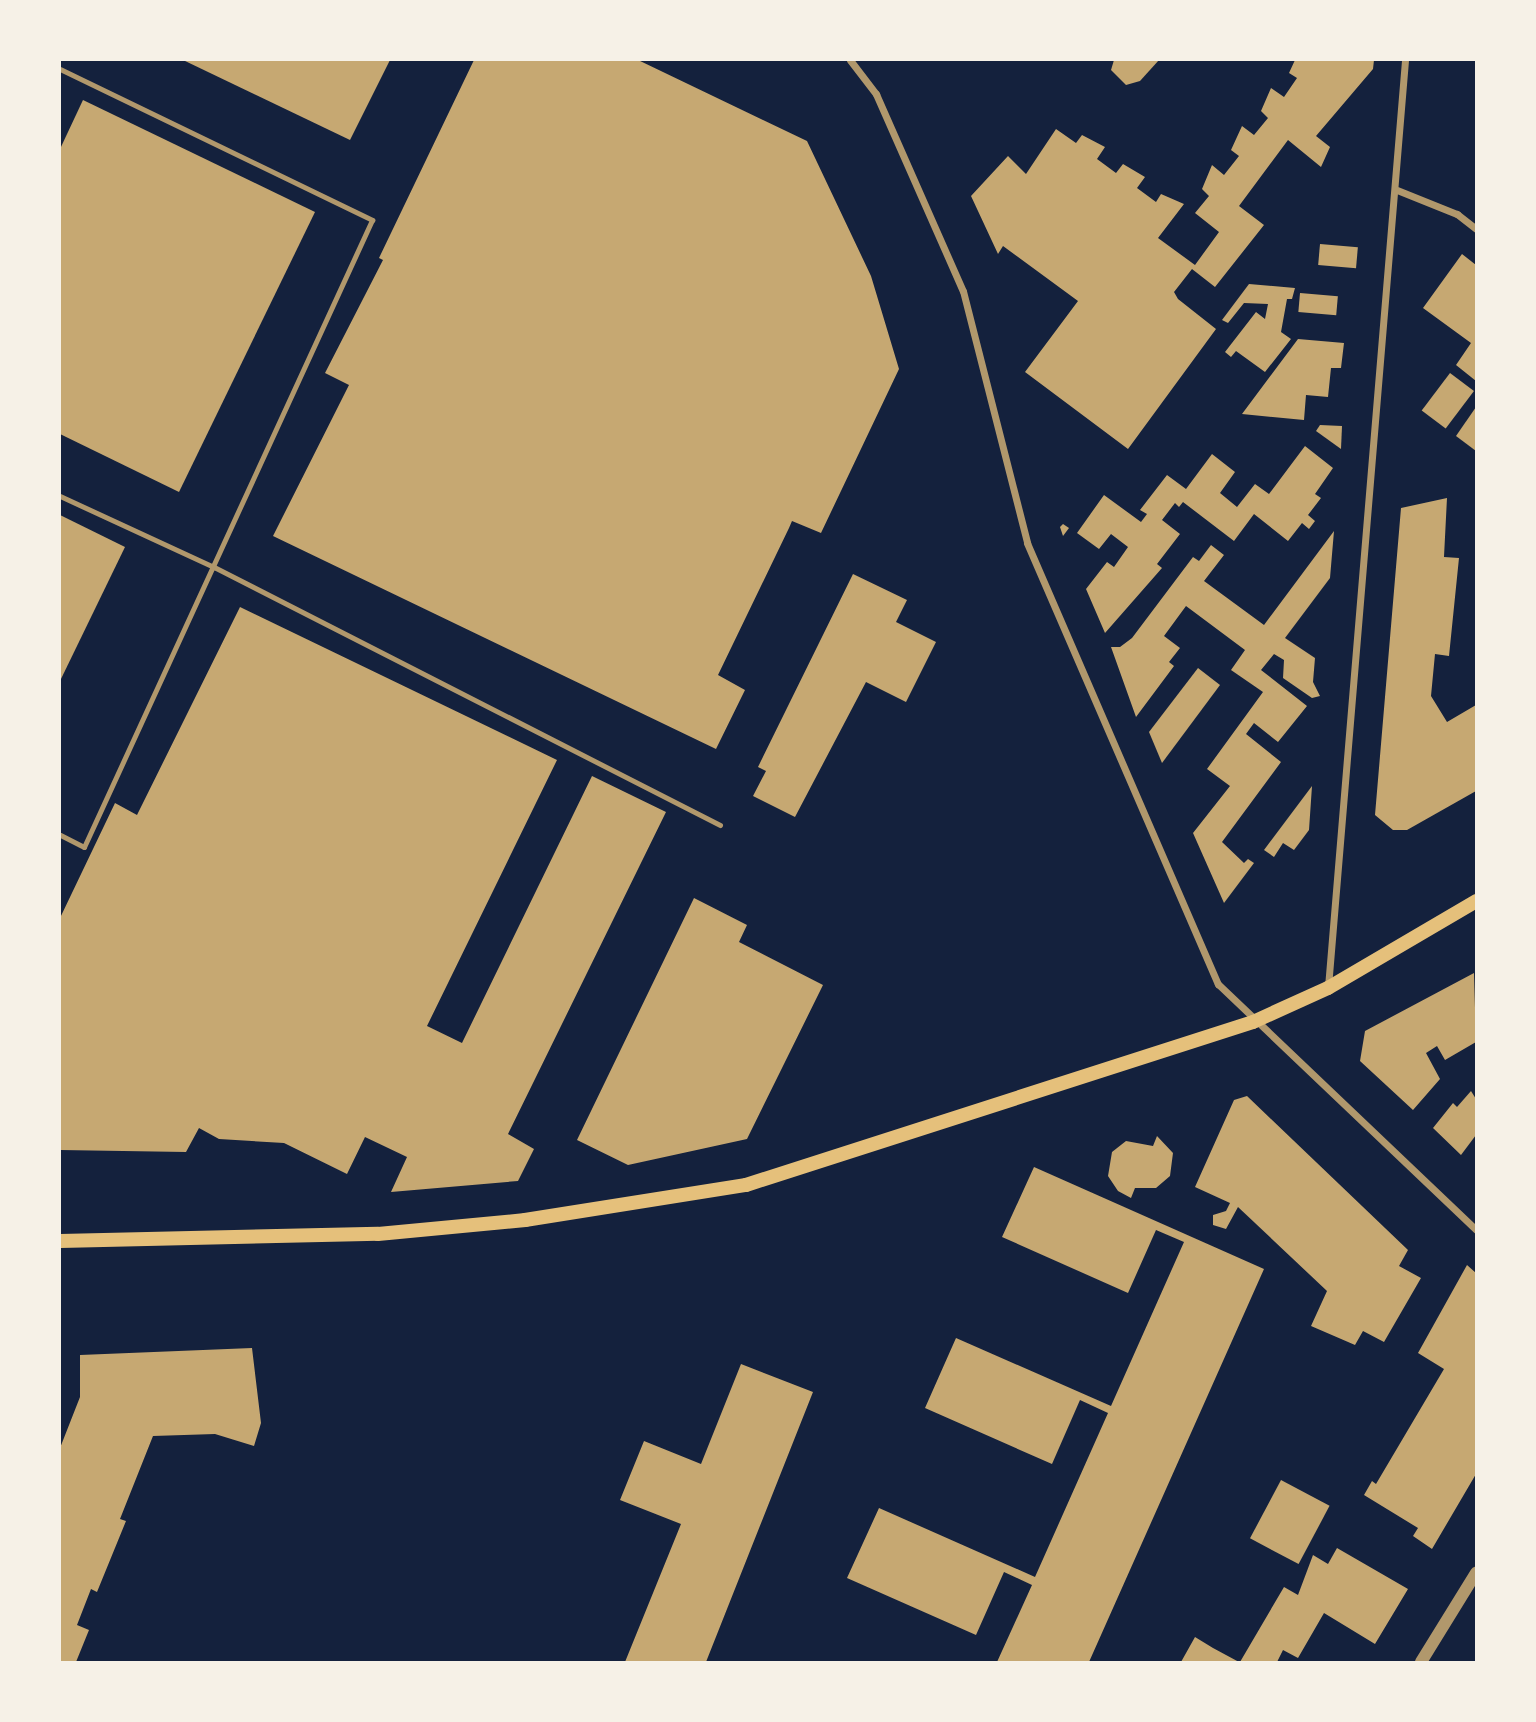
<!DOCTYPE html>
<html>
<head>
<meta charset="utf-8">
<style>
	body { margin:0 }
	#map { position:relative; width:1536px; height:1722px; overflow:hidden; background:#14213d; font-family:"Alegreya Sans",sans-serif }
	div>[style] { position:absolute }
	.building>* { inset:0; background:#c6a872; transform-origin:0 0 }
	.service>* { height:5px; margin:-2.5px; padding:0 2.5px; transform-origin:2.5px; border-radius:2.5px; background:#b1986c }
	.minor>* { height:7px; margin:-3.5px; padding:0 3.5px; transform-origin:3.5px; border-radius:3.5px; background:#b1986c }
	.tertiary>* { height:12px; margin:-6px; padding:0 6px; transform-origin:6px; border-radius:6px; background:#b1986c }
	.secondary>* { height:14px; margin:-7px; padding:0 7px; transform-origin:7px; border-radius:7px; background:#e5c07b }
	span { translate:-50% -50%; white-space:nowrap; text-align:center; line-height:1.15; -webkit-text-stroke:7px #f6f1e7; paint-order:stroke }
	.frame { position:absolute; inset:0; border:61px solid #f6f1e7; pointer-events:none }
</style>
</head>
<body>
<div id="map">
	<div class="building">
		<div style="clip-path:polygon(183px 60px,390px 60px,350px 140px)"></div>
		<div style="clip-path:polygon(474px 60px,638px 60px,807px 141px,871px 276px,899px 369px,821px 533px,792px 521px,789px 528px,718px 675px,745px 690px,716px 749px,273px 536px,349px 385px,325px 373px,383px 260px,379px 258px)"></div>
		<div style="clip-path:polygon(1114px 60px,1159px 60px,1140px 81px,1126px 85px,1111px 70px)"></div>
		<div style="clip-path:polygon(1295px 60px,1374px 60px,1373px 69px,1316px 136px,1330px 147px,1321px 167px,1288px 140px,1239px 206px,1264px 225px,1215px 287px,1192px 269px,1174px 292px,1178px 299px,1216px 329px,1128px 449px,1025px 372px,1078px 301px,1003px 246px,998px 254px,971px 196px,1008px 156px,1026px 174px,1056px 129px,1076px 143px,1082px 135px,1105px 147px,1097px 159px,1116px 173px,1123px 164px,1145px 177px,1137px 188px,1156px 202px,1161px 194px,1184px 204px,1158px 238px,1195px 265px,1219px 232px,1195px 213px,1209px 196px,1202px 189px,1212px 165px,1224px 175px,1239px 156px,1231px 150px,1242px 126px,1254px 135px,1268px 118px,1261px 111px,1271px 88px,1284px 97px,1297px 78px,1289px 73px)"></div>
		<div style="clip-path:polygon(83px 100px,315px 212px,179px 492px,60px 434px,60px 149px)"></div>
		<div style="left:1320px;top:244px;width:38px;height:21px;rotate:5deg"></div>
		<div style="clip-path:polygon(1462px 254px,1476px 265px,1476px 381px,1456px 365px,1471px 343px,1423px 308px)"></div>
		<div style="clip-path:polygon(1249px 284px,1295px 288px,1292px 299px,1287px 299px,1281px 332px,1291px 339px,1265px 372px,1236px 351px,1231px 357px,1225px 352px,1256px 312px,1265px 319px,1268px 304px,1244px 303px,1228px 323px,1222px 320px)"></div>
		<div style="left:1300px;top:293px;width:38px;height:19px;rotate:5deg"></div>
		<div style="clip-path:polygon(1298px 339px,1344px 343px,1341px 368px,1331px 368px,1328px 397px,1306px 395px,1304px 420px,1242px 414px)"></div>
		<div style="left:1450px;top:373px;width:30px;height:47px;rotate:37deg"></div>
		<div style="clip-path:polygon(1476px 407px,1476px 451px,1456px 436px)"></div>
		<div style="clip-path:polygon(1320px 425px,1342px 426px,1341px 449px,1316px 431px)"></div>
		<div style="clip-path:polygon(1305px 446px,1333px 468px,1315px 494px,1321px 498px,1308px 515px,1315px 521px,1309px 529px,1302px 523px,1288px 541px,1254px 514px,1234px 541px,1183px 502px,1179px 507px,1175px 503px,1162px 520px,1180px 534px,1157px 564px,1162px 568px,1105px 633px,1086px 589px,1107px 562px,1114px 567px,1128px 547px,1111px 534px,1099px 549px,1077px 533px,1104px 495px,1141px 522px,1147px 514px,1140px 510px,1167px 475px,1186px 489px,1212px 454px,1235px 472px,1220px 493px,1237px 507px,1255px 484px,1269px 494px)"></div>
		<div style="clip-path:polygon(1447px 498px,1444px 557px,1459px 558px,1449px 656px,1435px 654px,1431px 696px,1447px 722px,1476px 705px,1476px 791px,1407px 830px,1393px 830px,1375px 815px,1401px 508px)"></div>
		<div style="clip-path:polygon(60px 515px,125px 547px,60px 681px)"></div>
		<div style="clip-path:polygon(1063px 524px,1069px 528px,1063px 536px,1060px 527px)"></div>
		<div style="clip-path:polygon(1334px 531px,1330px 578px,1285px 638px,1315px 658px,1313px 682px,1320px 696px,1312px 698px,1283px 678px,1284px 660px,1274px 654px,1261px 670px,1307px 706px,1278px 742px,1254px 723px,1246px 734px,1281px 762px,1222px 842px,1244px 863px,1248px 859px,1254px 863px,1224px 903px,1193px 833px,1230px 786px,1207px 769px,1263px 692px,1231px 670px,1245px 650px,1186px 606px,1164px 636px,1180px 648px,1169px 662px,1174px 666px,1136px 717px,1111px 647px,1120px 647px,1132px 638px,1193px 557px,1199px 561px,1211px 545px,1224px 555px,1204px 581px,1264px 625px)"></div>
		<div style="clip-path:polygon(853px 574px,907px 600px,896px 622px,936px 642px,906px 702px,866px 682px,795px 817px,753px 796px,766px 771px,758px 767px)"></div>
		<div style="clip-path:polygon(240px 607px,557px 760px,427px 1026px,462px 1043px,592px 776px,666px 812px,508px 1134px,534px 1149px,518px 1181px,391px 1192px,407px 1157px,365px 1137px,347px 1174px,284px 1143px,219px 1139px,199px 1128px,186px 1152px,60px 1150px,60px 918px,115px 803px,137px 815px)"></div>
		<div style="clip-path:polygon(1198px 668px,1220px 685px,1162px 763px,1149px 732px)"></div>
		<div style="clip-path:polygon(1312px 786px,1309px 830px,1294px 850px,1283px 843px,1274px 857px,1264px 850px)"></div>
		<div style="clip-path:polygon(694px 898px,747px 925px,739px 942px,823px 985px,747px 1139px,628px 1165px,577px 1140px)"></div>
		<div style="clip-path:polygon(1474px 973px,1476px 1042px,1445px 1060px,1437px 1046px,1426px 1053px,1440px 1079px,1413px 1110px,1360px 1061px,1365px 1031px)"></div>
		<div style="clip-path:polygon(1471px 1091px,1476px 1099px,1476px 1135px,1461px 1155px,1433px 1128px,1453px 1103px,1457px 1107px)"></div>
		<div style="clip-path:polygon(1247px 1096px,1408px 1250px,1399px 1266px,1421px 1278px,1384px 1342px,1363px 1331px,1355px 1345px,1311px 1326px,1327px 1291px,1238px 1207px,1226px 1229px,1213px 1225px,1213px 1215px,1226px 1211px,1230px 1203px,1195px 1187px,1234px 1100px)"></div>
		<div style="clip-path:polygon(1157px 1136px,1173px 1153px,1170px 1176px,1156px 1188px,1135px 1188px,1131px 1198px,1118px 1191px,1108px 1176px,1112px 1152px,1126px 1141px,1153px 1146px)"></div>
		<div style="clip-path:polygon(1034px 1167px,1264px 1269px,1089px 1662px,997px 1662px,1032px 1585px,1004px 1572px,976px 1635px,847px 1578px,879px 1508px,1035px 1577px,1108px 1413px,1080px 1400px,1052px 1464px,925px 1408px,956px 1338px,1111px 1406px,1184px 1242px,1156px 1230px,1128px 1293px,1002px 1237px)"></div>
		<div style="clip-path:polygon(1467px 1265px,1476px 1273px,1476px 1474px,1432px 1549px,1413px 1536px,1418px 1528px,1364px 1495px,1372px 1481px,1376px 1484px,1444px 1369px,1418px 1353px)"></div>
		<div style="clip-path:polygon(252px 1348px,261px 1423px,254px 1446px,215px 1434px,153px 1436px,120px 1519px,126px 1521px,97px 1592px,91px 1589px,77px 1625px,89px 1630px,76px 1662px,60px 1662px,60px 1448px,80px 1397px,80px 1355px)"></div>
		<div style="clip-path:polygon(741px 1364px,813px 1392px,706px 1662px,625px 1662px,681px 1524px,620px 1500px,644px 1441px,701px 1464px)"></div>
		<div style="left:1281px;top:1480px;width:55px;height:66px;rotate:28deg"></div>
		<div style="clip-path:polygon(1337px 1548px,1408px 1589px,1375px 1644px,1324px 1613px,1298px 1658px,1283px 1650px,1277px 1662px,1240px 1662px,1284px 1587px,1298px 1595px,1313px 1555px,1328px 1564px)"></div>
		<div style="clip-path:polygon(1195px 1637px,1213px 1648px,1239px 1662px,1181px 1662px)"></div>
	</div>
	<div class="service">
		<div style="left:60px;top:69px;width:347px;rotate:25.8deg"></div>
		<div style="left:372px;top:220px;width:690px;rotate:114.67deg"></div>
		<div style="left:84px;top:847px;width:27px;rotate:-153deg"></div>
		<div style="left:60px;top:496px;width:170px;rotate:24.8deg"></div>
		<div style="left:214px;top:567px;width:568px;rotate:27.02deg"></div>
	</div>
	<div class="minor">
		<div style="left:850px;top:60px;width:43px;rotate:52.6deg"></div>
		<div style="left:876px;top:94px;width:215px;rotate:66.2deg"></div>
		<div style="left:963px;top:291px;width:260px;rotate:75.7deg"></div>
		<div style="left:1027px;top:543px;width:481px;rotate:66.6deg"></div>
		<div style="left:1218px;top:984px;width:356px;rotate:43.6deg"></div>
		<div style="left:1397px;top:190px;width:65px;rotate:21.8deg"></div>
		<div style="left:1457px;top:214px;width:24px;rotate:38deg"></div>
		<div style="left:1328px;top:987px;width:930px;rotate:-85.25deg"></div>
	</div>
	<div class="tertiary">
		<div style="left:1421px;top:1662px;width:105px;rotate:-58.3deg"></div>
	</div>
	<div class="secondary">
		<div style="left:60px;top:1241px;width:318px;rotate:-1.3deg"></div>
		<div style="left:378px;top:1234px;width:148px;rotate:-5.4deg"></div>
		<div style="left:525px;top:1220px;width:224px;rotate:-9deg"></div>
		<div style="left:746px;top:1185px;width:533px;rotate:-17.82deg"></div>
		<div style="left:1253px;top:1022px;width:82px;rotate:-24.4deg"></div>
		<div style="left:1328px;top:988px;width:172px;rotate:-30.4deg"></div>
	</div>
	<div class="frame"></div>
</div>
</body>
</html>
